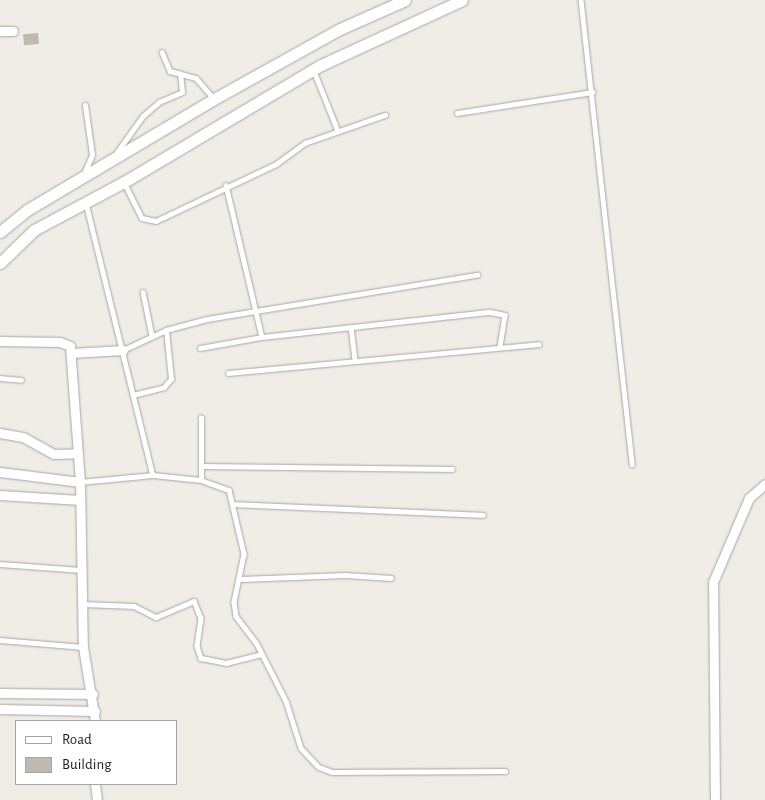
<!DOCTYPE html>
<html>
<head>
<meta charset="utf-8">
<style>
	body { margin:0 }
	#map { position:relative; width:765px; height:800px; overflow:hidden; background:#f0ede6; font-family:"Alegreya Sans",sans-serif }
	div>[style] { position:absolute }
	.building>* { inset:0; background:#c0b9b2; transform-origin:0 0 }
	.roads { filter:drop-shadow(0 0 1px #a6a6a6) drop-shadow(0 0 1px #a6a6a6) }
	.service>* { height:4.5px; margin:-2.25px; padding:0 2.25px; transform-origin:2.25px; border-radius:2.25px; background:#fff }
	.minor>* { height:9px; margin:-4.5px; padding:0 4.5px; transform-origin:4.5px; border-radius:4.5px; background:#fff }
	.tertiary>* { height:11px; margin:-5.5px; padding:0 5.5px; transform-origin:5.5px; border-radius:5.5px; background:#fff }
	span { translate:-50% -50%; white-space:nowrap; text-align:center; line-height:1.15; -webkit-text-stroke:5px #fff; paint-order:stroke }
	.legend { position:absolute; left:15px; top:720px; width:162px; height:65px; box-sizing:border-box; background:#fff; border:1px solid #a5a5a5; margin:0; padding:6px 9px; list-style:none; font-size:15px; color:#1f1f1f }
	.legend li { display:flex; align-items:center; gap:10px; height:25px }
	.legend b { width:25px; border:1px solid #a5a5a5 }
</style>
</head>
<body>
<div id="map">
	<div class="building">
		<div style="left:38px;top:33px;width:11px;height:15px;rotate:85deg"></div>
	</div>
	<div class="roads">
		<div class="service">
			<div style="left:581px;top:0;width:467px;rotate:83.7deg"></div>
			<div style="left:162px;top:52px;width:21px;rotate:67deg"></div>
			<div style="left:170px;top:71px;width:27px;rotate:15deg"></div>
			<div style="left:196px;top:78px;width:28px;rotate:49deg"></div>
			<div style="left:314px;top:71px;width:65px;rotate:68.2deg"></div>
			<div style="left:457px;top:113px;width:137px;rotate:-8.8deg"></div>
			<div style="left:117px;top:152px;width:44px;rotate:-54.2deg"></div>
			<div style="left:143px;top:116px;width:21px;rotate:-41deg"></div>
			<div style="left:159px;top:102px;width:25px;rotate:-23deg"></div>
			<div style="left:182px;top:92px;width:18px;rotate:-96deg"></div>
			<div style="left:85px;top:171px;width:17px;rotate:-66deg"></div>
			<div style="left:92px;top:155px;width:50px;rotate:-98deg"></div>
			<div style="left:124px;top:182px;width:40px;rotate:63.4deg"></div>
			<div style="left:142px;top:218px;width:14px;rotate:12deg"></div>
			<div style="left:156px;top:221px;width:133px;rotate:-25.4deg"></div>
			<div style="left:276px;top:164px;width:36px;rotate:-36deg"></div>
			<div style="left:305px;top:143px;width:85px;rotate:-19.3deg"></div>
			<div style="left:226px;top:185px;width:156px;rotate:76.7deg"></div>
			<div style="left:86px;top:203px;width:280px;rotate:76.2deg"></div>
			<div style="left:143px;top:292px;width:45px;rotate:78.4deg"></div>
			<div style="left:351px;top:327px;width:33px;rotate:83deg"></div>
			<div style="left:200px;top:348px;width:63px;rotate:-10.1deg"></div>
			<div style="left:262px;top:337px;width:229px;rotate:-6.3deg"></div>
			<div style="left:490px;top:312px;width:15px;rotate:11deg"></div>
			<div style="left:505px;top:315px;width:32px;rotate:99deg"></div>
			<div style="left:123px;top:350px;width:47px;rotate:-24.9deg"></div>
			<div style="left:166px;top:330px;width:42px;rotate:-15deg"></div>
			<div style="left:207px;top:319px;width:274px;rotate:-9.3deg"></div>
			<div style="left:228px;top:373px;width:312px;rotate:-5.3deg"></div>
			<div style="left:0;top:378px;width:21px;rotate:5deg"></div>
			<div style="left:133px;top:395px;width:32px;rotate:-14deg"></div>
			<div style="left:164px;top:387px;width:11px;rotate:-49deg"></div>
			<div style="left:171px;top:379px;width:49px;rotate:-95.8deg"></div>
			<div style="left:204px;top:466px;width:248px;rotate:0.7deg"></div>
			<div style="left:201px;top:480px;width:62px;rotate:-90deg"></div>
			<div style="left:80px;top:482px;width:73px;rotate:-5.5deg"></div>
			<div style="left:153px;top:475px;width:48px;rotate:5.9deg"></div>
			<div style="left:201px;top:480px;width:30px;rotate:20deg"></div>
			<div style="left:229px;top:490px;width:66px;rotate:76.8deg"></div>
			<div style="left:244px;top:554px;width:49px;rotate:101.8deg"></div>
			<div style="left:234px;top:602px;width:14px;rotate:82deg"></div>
			<div style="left:236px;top:616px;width:35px;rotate:53deg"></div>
			<div style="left:257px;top:644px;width:64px;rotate:63deg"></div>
			<div style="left:286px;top:701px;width:49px;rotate:72.3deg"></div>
			<div style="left:301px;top:748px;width:26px;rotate:47deg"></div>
			<div style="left:319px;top:767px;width:14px;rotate:21deg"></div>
			<div style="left:332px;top:772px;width:173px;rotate:-0.3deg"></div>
			<div style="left:234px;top:504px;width:249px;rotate:2.5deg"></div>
			<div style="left:0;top:564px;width:81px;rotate:4.2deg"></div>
			<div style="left:241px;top:579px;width:104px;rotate:-2.2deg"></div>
			<div style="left:345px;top:575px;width:46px;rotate:3.7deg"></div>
			<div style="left:82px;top:604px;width:52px;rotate:2.2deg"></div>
			<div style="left:134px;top:606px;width:25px;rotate:27deg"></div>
			<div style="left:156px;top:617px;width:41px;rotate:-22.8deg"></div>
			<div style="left:194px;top:601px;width:18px;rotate:68deg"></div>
			<div style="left:201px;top:618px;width:28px;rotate:98deg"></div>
			<div style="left:197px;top:646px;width:13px;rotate:72deg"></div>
			<div style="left:201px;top:658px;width:25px;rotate:11deg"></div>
			<div style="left:226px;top:663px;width:36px;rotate:-14deg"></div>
			<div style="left:0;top:640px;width:83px;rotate:4.8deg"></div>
		</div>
		<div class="minor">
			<div style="left:0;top:31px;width:13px"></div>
			<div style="left:0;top:341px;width:60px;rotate:1deg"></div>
			<div style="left:60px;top:342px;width:11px;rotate:22deg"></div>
			<div style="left:70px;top:346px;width:136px;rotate:85.8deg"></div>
			<div style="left:80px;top:482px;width:165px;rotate:89deg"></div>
			<div style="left:83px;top:647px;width:75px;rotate:80.8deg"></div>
			<div style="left:71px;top:353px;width:52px;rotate:-3.3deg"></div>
			<div style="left:0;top:433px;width:23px;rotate:10deg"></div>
			<div style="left:23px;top:437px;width:35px;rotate:29deg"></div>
			<div style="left:54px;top:454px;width:23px;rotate:-2deg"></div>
			<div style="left:0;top:472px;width:81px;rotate:7.1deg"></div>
			<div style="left:0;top:495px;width:80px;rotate:3.6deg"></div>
			<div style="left:0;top:693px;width:93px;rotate:0.6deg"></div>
			<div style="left:0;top:709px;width:95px;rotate:1.2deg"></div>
			<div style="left:95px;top:784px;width:16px;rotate:83deg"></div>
			<div style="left:715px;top:800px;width:218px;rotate:-90.5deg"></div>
			<div style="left:713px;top:582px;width:91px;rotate:-66.8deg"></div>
			<div style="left:749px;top:498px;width:21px;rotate:-41deg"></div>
		</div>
		<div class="tertiary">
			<div style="left:0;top:232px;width:35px;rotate:-39deg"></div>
			<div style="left:27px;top:210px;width:217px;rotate:-30.7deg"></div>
			<div style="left:214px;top:99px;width:144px;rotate:-29.1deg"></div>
			<div style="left:340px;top:29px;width:71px;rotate:-24deg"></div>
			<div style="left:0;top:263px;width:47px;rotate:-44.1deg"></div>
			<div style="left:34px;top:230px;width:102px;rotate:-28.1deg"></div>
			<div style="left:124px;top:182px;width:229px;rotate:-30.7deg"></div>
			<div style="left:321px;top:65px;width:155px;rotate:-24.7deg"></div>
		</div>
	</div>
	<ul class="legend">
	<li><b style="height:6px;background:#fff"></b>Road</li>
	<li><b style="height:14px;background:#c0b9b2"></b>Building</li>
	</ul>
</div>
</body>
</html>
